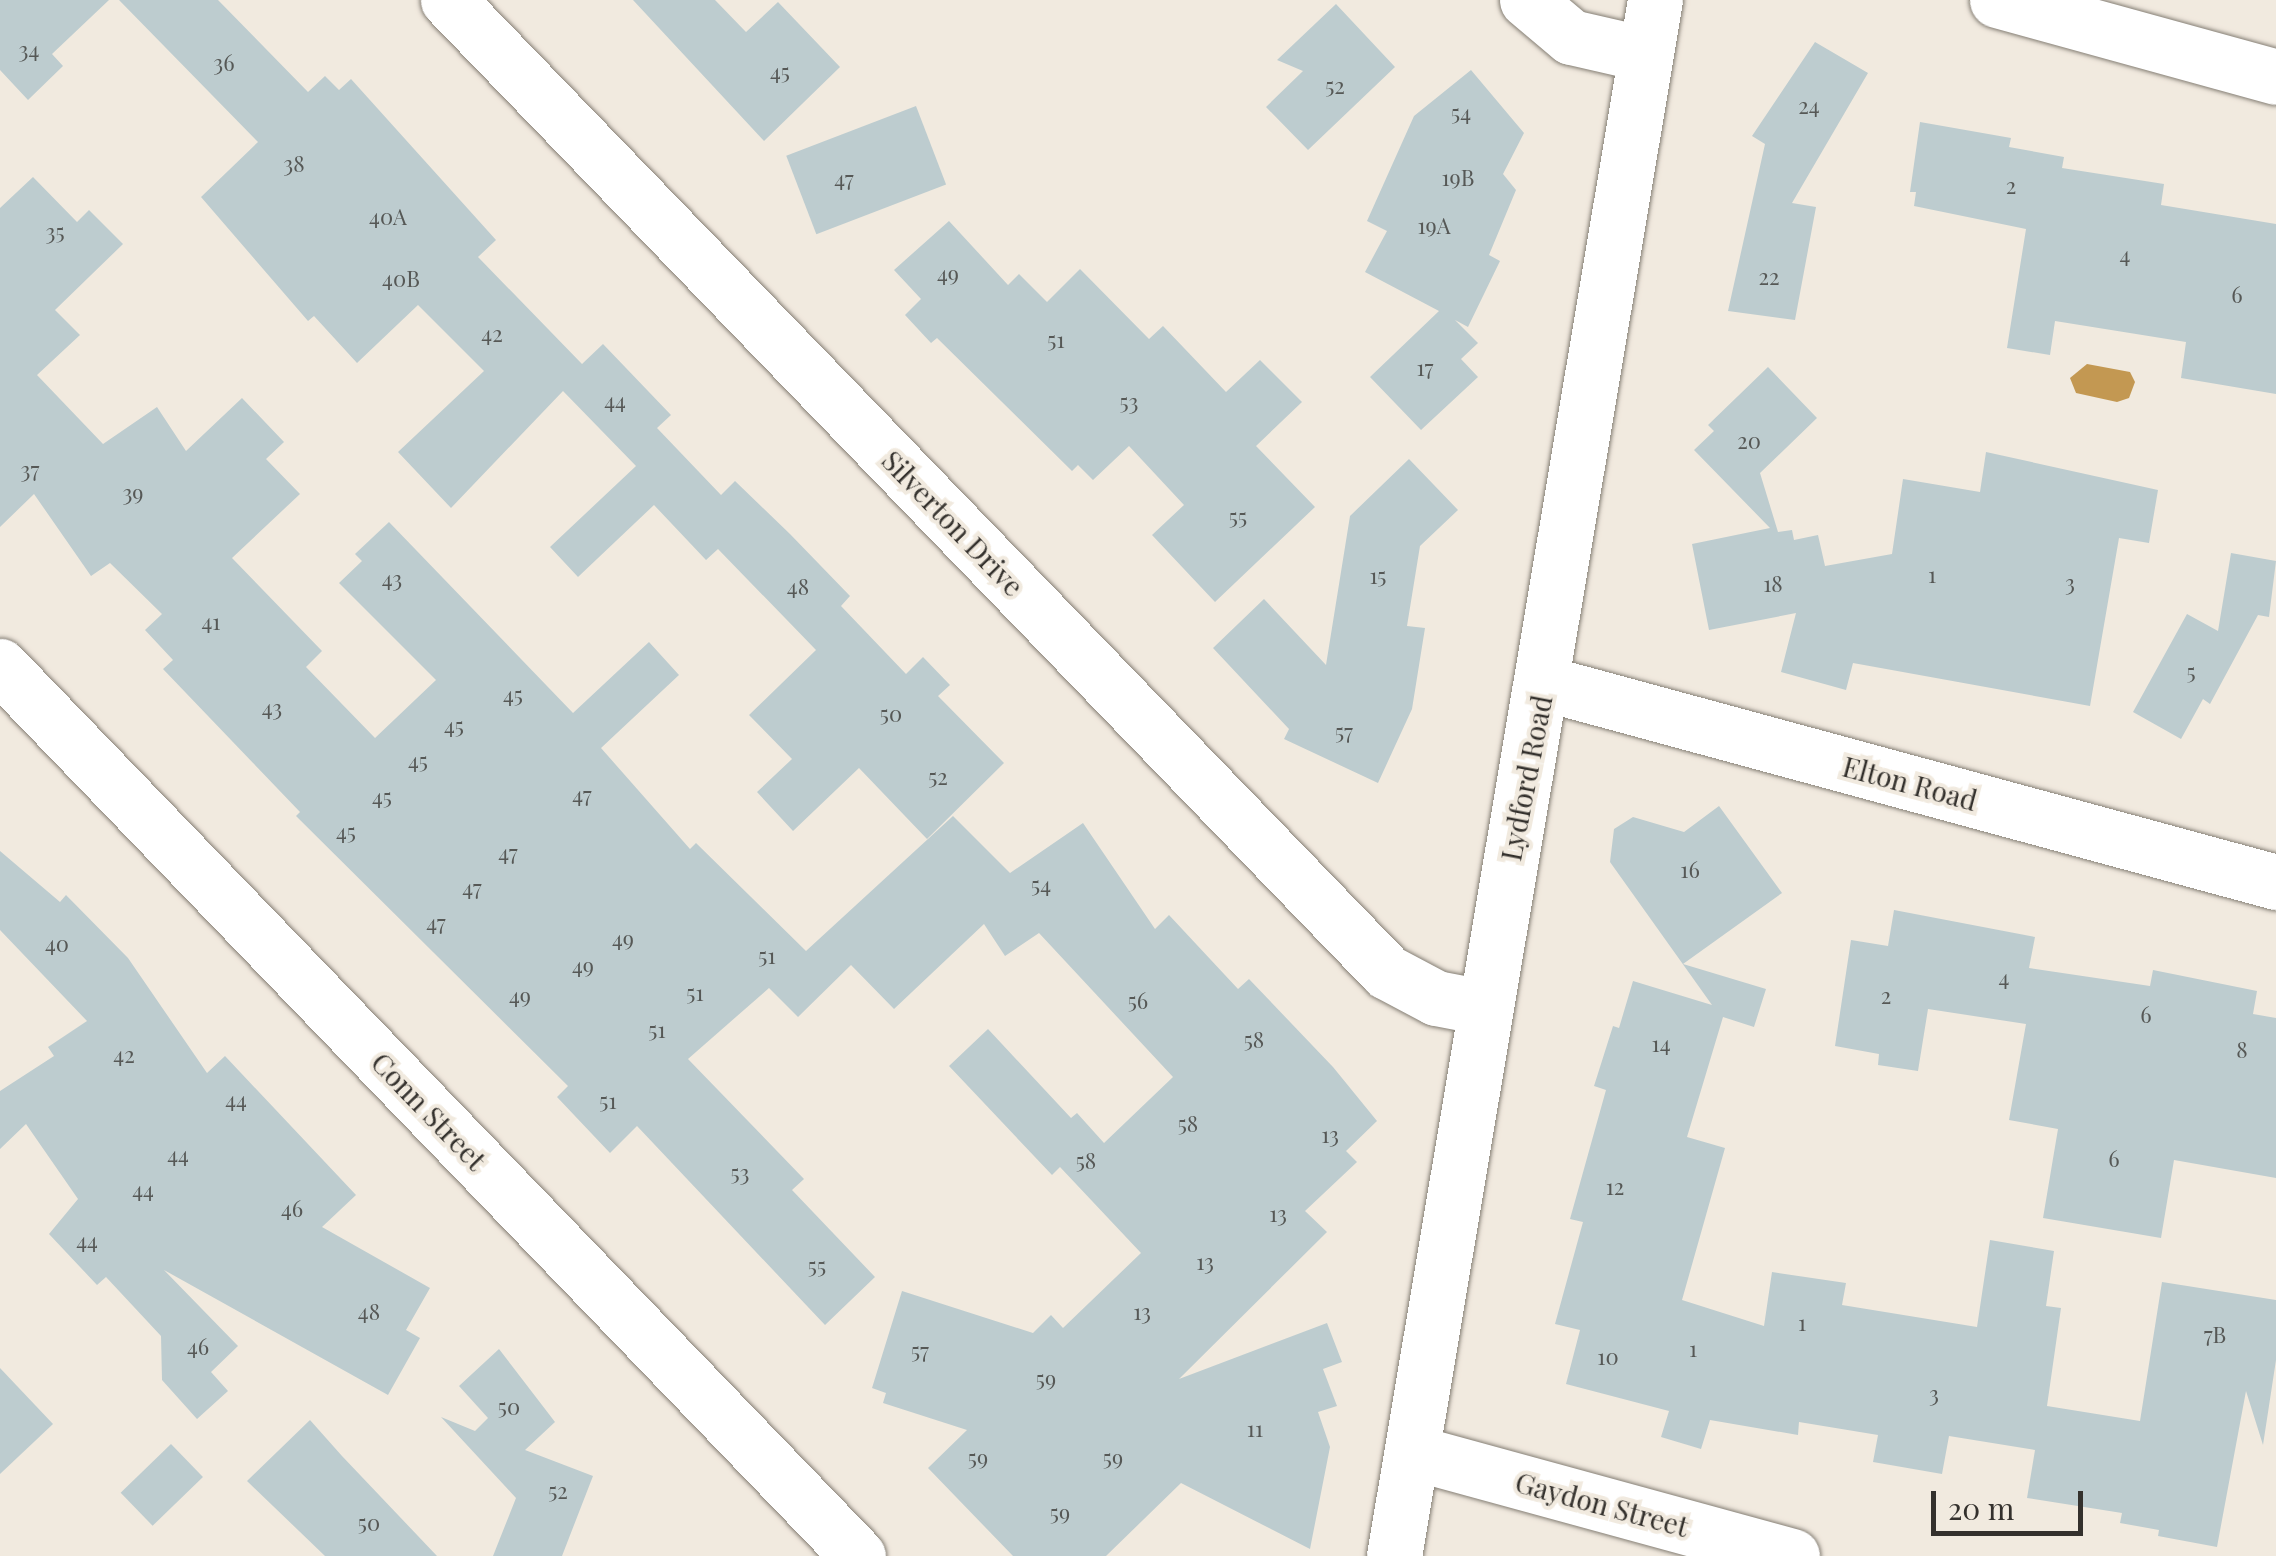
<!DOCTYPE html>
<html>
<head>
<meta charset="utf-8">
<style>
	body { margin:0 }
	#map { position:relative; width:2276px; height:1556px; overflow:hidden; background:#f1eadf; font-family:"Playfair Display",serif }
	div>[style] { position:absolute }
	.water>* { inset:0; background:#c39852 }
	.building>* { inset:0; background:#bdcccf; transform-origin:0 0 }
	.roads { filter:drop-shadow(0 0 2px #857f75) drop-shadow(0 0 2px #857f75) }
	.minor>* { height:55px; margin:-27.5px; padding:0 27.5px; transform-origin:27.5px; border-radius:27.5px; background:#fff }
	span { translate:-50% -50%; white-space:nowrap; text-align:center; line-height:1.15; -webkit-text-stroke:8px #f1eadf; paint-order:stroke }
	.number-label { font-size:22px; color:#565856 }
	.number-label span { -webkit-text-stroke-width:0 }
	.street-label { font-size:28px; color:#34312d }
	.scale { position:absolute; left:1931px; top:1491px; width:152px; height:45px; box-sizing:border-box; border:5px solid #34312d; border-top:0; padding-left:12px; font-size:30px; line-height:35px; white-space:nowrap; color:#34312d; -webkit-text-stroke:8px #f1eadf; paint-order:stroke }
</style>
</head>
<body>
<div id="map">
	<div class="water">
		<div style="clip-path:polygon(2087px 364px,2130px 372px,2135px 382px,2129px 398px,2117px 402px,2076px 393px,2070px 378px)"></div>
	</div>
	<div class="building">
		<div style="clip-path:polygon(0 0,109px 0,52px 54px,63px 66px,28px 100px,0 70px)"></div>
		<div style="clip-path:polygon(119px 0,218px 0,308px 92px,325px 76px,339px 90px,351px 79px,496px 240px,478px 257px,582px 364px,603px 344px,671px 415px,657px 428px,721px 495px,735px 481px,790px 534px,850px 596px,841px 606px,906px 674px,923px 657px,950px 685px,938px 696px,1004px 763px,927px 839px,859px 768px,793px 831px,757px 792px,792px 759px,749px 715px,816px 650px,718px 549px,706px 560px,654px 505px,578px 577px,550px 547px,636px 466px,563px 391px,451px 508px,398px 452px,484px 371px,418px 305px,357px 363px,314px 316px,308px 321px,201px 197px,258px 142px)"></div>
		<div style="clip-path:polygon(633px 0,715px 0,746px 32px,778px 2px,840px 67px,764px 141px)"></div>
		<div style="clip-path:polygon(1336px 4px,1395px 67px,1308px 150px,1266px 107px,1303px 71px,1277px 60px)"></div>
		<div style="clip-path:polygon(1815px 42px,1868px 73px,1792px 203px,1816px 207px,1795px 320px,1728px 311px,1765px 144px,1752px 136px)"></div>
		<div style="clip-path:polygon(1471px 70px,1524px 133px,1503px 174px,1516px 190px,1489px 255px,1500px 261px,1468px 327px,1455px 320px,1478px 343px,1461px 359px,1478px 377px,1421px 430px,1370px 377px,1439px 311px,1365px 272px,1387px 231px,1367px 221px,1414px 116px)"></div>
		<div style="left:916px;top:106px;width:84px;height:139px;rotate:69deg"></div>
		<div style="clip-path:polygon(1920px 122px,2011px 138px,2009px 147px,2064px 157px,2062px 168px,2164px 184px,2161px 205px,2276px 224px,2276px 394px,2181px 378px,2186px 342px,2055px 321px,2050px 355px,2007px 348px,2026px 229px,1914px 206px,1916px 192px,1910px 192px)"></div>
		<div style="clip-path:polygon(33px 177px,77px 222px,89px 210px,123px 244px,55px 310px,80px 335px,37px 375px,103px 444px,157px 407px,186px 451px,242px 398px,284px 442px,266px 459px,300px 494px,232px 558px,322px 651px,306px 667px,375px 738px,436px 680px,339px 583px,362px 561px,355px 554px,389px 522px,573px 713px,649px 642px,679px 675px,601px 748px,690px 849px,696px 843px,806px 951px,953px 816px,1010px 873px,1083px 823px,1155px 929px,1169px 915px,1238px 989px,1249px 979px,1333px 1067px,1377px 1121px,1346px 1151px,1357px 1162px,1305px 1211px,1327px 1232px,1179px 1379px,1327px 1323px,1342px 1362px,1323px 1369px,1337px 1406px,1318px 1412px,1330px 1447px,1310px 1549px,1181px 1483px,1106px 1556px,1013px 1556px,928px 1468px,967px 1430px,883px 1403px,886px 1393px,872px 1388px,902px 1291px,1033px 1333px,1051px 1315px,1063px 1328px,1141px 1253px,1060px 1167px,1052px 1175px,949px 1066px,988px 1029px,1071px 1118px,1077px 1113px,1104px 1143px,1173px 1077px,1039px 933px,1005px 956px,984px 924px,894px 1009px,851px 965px,798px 1017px,769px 988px,688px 1059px,804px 1179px,792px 1190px,875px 1277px,825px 1325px,637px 1126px,610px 1153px,557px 1097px,568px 1086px,296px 816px,300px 812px,163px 669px,173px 660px,145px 630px,162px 614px,110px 563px,91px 576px,34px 494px,0 527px,0 208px)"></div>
		<div style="clip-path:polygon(949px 221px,1008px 285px,1019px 274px,1047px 302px,1080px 269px,1149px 339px,1163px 326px,1226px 392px,1260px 360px,1302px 402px,1256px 446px,1315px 507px,1215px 602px,1152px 535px,1184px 505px,1129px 446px,1093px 480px,1078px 465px,1072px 471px,937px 338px,931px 343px,905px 315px,921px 299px,894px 270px)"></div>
		<div style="clip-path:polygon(1768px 367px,1817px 418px,1760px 473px,1778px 532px,1792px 530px,1794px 540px,1818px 535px,1825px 566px,1892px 554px,1903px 479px,1980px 492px,1986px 452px,2158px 490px,2149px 543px,2119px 538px,2090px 706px,1853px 663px,1846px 690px,1781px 672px,1796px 613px,1709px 630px,1692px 544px,1770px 528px,1694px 450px,1714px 431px,1708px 425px)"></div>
		<div style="clip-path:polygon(1409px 459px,1458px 510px,1420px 546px,1407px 626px,1425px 628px,1412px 709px,1378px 783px,1284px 739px,1289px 729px,1213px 648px,1264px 599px,1326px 665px,1350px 516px)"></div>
		<div style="clip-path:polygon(2231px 553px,2276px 561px,2269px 617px,2258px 615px,2210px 704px,2203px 699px,2181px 739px,2133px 712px,2187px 614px,2218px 631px)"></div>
		<div style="clip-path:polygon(1719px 806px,1782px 893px,1683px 964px,1766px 989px,1754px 1027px,1723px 1017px,1687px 1137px,1725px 1148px,1682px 1300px,1764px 1326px,1772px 1272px,1846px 1283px,1842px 1305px,1977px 1327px,1990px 1240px,2054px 1251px,2046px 1306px,2061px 1308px,2047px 1406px,2140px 1421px,2162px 1282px,2276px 1300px,2276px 1360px,2263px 1445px,2246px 1391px,2217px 1547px,2158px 1536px,2159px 1530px,2120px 1523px,2122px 1513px,2027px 1498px,2035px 1450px,1949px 1436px,1942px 1474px,1873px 1462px,1878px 1435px,1799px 1422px,1798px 1435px,1710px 1420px,1701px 1449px,1661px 1437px,1669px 1411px,1566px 1384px,1580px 1330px,1555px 1324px,1583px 1222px,1570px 1219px,1606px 1090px,1594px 1086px,1613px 1026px,1619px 1028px,1633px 981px,1712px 1005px,1610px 862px,1614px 829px,1633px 817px,1684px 832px)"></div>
		<div style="clip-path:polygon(0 851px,60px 902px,66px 895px,128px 958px,207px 1073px,225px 1056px,356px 1195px,322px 1227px,430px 1288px,406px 1330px,420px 1338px,388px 1395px,164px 1270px,238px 1346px,211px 1372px,228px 1391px,197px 1419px,162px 1380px,161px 1336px,106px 1277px,97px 1285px,49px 1234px,78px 1199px,26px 1124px,0 1149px,0 1091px,54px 1056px,48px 1047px,87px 1021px,0 930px)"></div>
		<div style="clip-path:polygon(1894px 910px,2035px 937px,2029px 968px,2150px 986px,2153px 970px,2257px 991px,2253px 1014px,2276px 1018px,2276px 1178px,2174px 1160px,2161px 1238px,2043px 1218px,2058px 1129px,2009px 1120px,2026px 1024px,1928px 1009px,1918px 1071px,1878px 1065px,1879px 1054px,1835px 1046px,1851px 940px,1888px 946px)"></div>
		<div style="clip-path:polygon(499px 1349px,555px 1422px,525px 1450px,593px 1476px,562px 1556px,493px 1556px,516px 1498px,441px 1417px,475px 1431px,488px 1418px,459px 1386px)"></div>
		<div style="clip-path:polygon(0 1368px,53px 1424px,0 1474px)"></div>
		<div style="clip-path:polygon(310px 1420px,342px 1456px,437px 1556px,325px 1556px,247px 1481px)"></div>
		<div style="left:171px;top:1444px;width:46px;height:70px;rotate:46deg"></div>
	</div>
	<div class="roads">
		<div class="minor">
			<div style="left:448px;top:0;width:1351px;rotate:45.99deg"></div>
			<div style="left:1387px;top:972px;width:55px;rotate:28deg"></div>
			<div style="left:1436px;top:998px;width:48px;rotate:10.8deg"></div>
			<div style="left:1527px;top:0;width:57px;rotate:40.1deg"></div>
			<div style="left:1571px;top:37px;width:76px;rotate:12.9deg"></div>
			<div style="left:1997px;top:0;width:289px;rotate:15.4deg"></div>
			<div style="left:0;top:666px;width:1236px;rotate:46.05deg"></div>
			<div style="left:1544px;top:683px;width:759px;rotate:15.21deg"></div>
			<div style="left:1412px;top:1452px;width:394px;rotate:15.3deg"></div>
			<div style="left:1394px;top:1556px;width:1578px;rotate:-80.48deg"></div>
		</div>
	</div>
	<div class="number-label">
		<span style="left:29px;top:50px">34</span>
		<span style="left:224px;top:63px">36</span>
		<span style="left:780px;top:72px">45</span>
		<span style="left:1335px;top:86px">52</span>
		<span style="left:1809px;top:106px">24</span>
		<span style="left:1461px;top:113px">54</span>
		<span style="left:294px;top:164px">38</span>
		<span style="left:1458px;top:178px">19B</span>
		<span style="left:844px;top:179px">47</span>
		<span style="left:2011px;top:186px">2</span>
		<span style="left:388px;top:217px">40A</span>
		<span style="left:1434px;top:226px">19A</span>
		<span style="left:55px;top:232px">35</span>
		<span style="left:2125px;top:255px">4</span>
		<span style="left:948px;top:274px">49</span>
		<span style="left:1769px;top:277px">22</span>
		<span style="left:401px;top:279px">40B</span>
		<span style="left:2237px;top:295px">6</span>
		<span style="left:492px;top:334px">42</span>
		<span style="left:1056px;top:340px">51</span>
		<span style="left:1425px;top:368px">17</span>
		<span style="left:615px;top:401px">44</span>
		<span style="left:1129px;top:402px">53</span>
		<span style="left:1749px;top:441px">20</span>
		<span style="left:30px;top:470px">37</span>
		<span style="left:133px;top:493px">39</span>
		<span style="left:1238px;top:517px">55</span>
		<span style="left:1932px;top:575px">1</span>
		<span style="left:1378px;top:576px">15</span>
		<span style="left:392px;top:579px">43</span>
		<span style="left:2070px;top:583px">3</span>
		<span style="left:1773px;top:584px">18</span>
		<span style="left:798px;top:587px">48</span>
		<span style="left:211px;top:622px">41</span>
		<span style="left:2191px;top:672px">5</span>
		<span style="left:513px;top:695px">45</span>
		<span style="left:272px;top:708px">43</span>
		<span style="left:891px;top:714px">50</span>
		<span style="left:454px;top:726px">45</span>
		<span style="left:1344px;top:732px">57</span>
		<span style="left:418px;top:761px">45</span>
		<span style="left:938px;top:777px">52</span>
		<span style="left:582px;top:795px">47</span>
		<span style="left:382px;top:797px">45</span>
		<span style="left:346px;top:832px">45</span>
		<span style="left:508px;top:853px">47</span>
		<span style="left:1690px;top:870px">16</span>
		<span style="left:1041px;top:885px">54</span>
		<span style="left:472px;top:888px">47</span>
		<span style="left:436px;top:923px">47</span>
		<span style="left:623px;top:939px">49</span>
		<span style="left:57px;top:944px">40</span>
		<span style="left:767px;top:956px">51</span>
		<span style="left:583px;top:966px">49</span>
		<span style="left:2004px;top:978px">4</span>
		<span style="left:695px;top:993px">51</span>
		<span style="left:520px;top:996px">49</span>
		<span style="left:1886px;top:996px">2</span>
		<span style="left:1138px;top:1001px">56</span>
		<span style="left:2146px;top:1015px">6</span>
		<span style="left:657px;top:1030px">51</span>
		<span style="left:1254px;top:1040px">58</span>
		<span style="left:1661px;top:1044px">14</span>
		<span style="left:2242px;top:1050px">8</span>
		<span style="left:124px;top:1055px">42</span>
		<span style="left:236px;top:1100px">44</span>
		<span style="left:608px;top:1101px">51</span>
		<span style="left:1188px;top:1124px">58</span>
		<span style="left:1330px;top:1135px">13</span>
		<span style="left:178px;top:1155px">44</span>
		<span style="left:2114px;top:1159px">6</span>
		<span style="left:1086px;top:1161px">58</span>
		<span style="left:740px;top:1173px">53</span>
		<span style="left:1615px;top:1187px">12</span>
		<span style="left:143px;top:1190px">44</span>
		<span style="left:292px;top:1209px">46</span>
		<span style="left:1278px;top:1214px">13</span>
		<span style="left:87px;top:1241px">44</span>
		<span style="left:1205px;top:1262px">13</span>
		<span style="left:817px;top:1266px">55</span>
		<span style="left:369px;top:1312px">48</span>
		<span style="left:1142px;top:1312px">13</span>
		<span style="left:1802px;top:1323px">1</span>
		<span style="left:2215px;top:1335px">7B</span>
		<span style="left:198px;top:1347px">46</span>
		<span style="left:1693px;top:1349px">1</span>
		<span style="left:920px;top:1351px">57</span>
		<span style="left:1608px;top:1357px">10</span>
		<span style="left:1046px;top:1379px">59</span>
		<span style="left:1934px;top:1394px">3</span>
		<span style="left:509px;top:1407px">50</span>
		<span style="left:1255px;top:1429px">11</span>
		<span style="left:978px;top:1458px">59</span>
		<span style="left:1113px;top:1458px">59</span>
		<span style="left:558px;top:1491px">52</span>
		<span style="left:1060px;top:1513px">59</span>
		<span style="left:369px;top:1523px">50</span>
	</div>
	<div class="street-label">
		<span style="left:953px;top:523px;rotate:46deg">Silverton Drive</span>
		<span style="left:1526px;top:778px;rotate:-79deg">Lydford Road</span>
		<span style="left:1910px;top:783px;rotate:15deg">Elton Road</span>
		<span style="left:429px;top:1111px;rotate:46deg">Conn Street</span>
		<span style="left:1602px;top:1504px;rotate:15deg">Gaydon Street</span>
	</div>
	<div class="scale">20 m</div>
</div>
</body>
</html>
